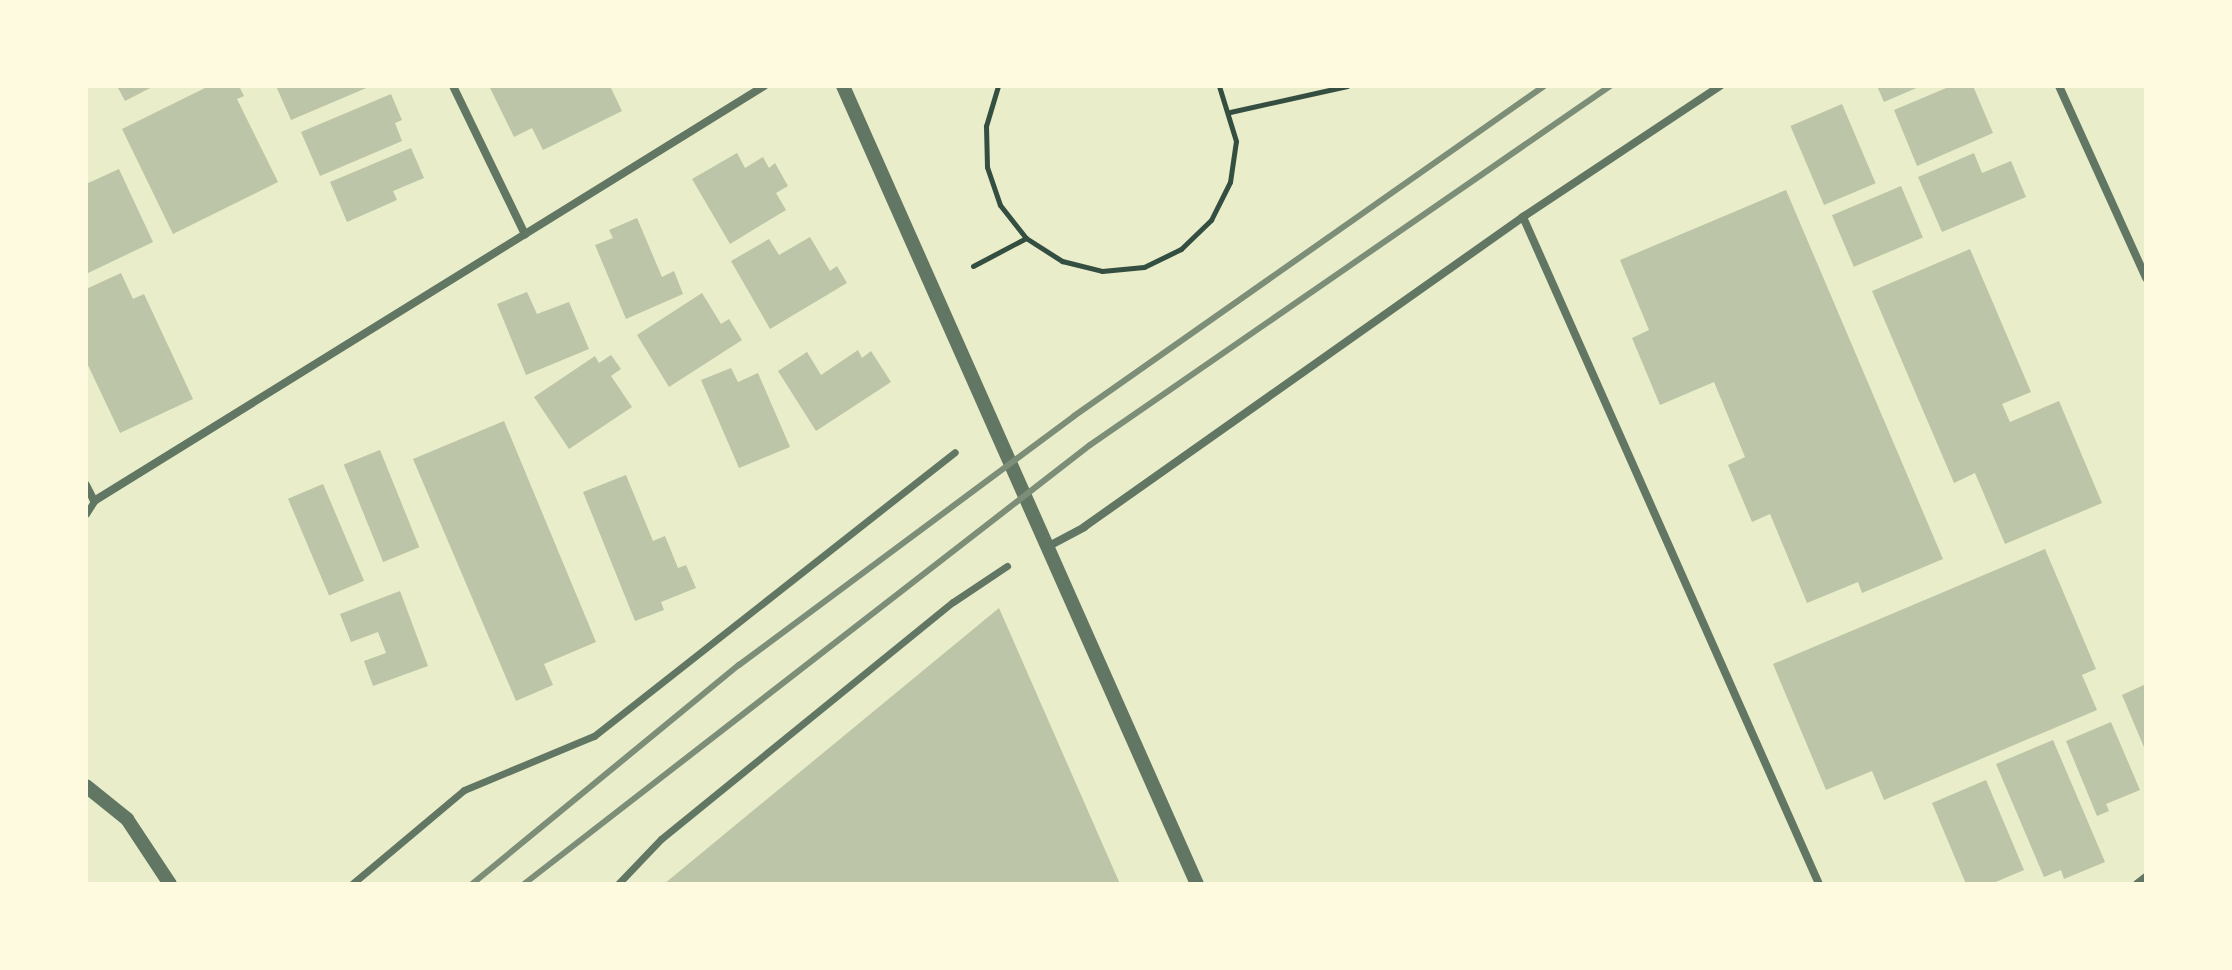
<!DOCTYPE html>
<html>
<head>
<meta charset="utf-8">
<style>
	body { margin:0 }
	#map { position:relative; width:2232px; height:970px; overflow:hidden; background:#e9edc9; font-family:"Noto Sans",sans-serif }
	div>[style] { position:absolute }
	.building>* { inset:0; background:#bcc5a7; transform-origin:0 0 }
	.path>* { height:5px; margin:-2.5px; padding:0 2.5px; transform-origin:2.5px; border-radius:2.5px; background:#344e41 }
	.pedestrian>* { height:7px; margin:-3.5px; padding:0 3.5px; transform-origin:3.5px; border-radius:3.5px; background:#617663 }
	.minor>* { height:8px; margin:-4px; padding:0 4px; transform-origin:4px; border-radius:4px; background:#617663 }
	.tertiary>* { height:14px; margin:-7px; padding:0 7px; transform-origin:7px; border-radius:7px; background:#617663 }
	.rail>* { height:6px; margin:-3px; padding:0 3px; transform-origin:3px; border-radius:3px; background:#7c8e77 }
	span { translate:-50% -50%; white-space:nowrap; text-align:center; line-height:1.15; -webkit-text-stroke:7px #fefae0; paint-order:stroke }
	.frame { position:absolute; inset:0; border:88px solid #fefae0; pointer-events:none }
</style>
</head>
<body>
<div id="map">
	<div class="building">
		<div style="clip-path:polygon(117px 86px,154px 86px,125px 101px)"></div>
		<div style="clip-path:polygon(209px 86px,239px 86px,244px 96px,237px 99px,278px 182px,173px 234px,122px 129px)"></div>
		<div style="clip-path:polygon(276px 86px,371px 86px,291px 120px)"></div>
		<div style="clip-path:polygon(489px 86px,610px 86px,622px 111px,543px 150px,532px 128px,514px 137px)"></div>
		<div style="clip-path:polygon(1877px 86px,1921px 86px,1884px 102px)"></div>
		<div style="clip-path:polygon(1951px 86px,1973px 86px,1993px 133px,1917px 166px,1894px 110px)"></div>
		<div style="clip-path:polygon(391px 94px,402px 120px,395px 123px,402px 141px,320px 176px,301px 132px)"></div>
		<div style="left:1842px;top:104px;width:86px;height:56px;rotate:67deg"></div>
		<div style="clip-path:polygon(411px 148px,424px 178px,393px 191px,397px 200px,347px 222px,330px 182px)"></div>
		<div style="clip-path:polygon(737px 153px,745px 168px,763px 157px,769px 168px,775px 163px,788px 186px,776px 193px,786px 210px,730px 244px,692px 179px)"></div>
		<div style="clip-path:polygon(1974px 153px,1982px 173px,2011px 161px,2026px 197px,1942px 232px,1918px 177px)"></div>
		<div style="clip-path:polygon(119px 169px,153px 242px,86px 274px,86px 184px)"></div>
		<div style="left:1901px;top:186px;width:56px;height:75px;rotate:67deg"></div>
		<div style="clip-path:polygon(1786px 190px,1943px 559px,1862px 593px,1858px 582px,1807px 603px,1770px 514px,1752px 522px,1728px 465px,1745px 457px,1714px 382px,1660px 405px,1632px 338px,1649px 330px,1620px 260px)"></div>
		<div style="clip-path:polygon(637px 218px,662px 277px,674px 271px,683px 294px,626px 319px,595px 245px,613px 238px,609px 230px)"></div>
		<div style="clip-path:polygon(810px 237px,830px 271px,837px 266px,847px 283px,770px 329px,731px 261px,769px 239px,779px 255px)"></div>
		<div style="clip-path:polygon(1970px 249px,2031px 392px,2002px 404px,2010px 422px,2059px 401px,2102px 503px,2005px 544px,1975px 473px,1954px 483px,1872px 291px)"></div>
		<div style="clip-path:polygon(121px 273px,133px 299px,144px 294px,193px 399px,120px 433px,86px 361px,86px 289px)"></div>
		<div style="clip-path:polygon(527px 292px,537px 314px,569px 302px,589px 349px,526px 375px,497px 304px)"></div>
		<div style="clip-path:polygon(702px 293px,721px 324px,729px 319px,742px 340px,669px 387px,637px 335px)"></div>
		<div style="clip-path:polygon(858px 350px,862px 358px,871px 351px,891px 382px,816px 431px,778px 371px,807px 352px,821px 375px)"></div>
		<div style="clip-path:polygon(611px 355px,621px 369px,611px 376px,632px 407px,569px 449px,534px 397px,595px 356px,599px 363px)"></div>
		<div style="clip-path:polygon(731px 368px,738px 382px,758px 373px,790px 447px,739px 468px,701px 380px)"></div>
		<div style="clip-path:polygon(504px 421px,596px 642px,544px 664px,553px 685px,516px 701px,413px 459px)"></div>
		<div style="left:380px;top:450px;width:105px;height:39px;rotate:68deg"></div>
		<div style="clip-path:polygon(626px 475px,653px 541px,665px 536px,678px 568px,686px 565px,696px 588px,661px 602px,664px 610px,635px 621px,583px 492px)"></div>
		<div style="left:323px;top:484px;width:105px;height:38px;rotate:67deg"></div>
		<div style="clip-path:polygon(2045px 549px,2096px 669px,2082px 675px,2097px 710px,1884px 800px,1872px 771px,1826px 790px,1773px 664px)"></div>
		<div style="clip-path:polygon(400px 591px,428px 666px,373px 686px,364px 661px,386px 653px,378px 632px,351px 642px,340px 614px)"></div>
		<div style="clip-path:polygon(999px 608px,1120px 884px,664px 884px)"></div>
		<div style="clip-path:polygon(2146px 684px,2146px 752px,2122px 695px)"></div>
		<div style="clip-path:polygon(2111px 722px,2140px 790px,2106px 804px,2109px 811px,2097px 816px,2066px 741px)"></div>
		<div style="clip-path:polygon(2053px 740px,2105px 862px,2064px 879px,2061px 870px,2044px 877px,1996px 764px)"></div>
		<div style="clip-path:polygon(1986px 780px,2024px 870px,1991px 884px,1966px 884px,1932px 803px)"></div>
	</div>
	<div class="path">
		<div style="left:998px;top:86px;width:42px;rotate:106.7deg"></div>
		<div style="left:986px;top:126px;width:41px;rotate:88.6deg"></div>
		<div style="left:987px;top:167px;width:40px;rotate:71.1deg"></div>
		<div style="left:1000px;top:205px;width:42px;rotate:51.8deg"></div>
		<div style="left:1026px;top:238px;width:43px;rotate:32.6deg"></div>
		<div style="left:1062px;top:261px;width:41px;rotate:14deg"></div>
		<div style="left:1102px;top:271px;width:42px;rotate:-5.4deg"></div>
		<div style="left:1144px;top:267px;width:41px;rotate:-25.9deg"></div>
		<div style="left:1181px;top:249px;width:42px;rotate:-44deg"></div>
		<div style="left:1211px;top:220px;width:42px;rotate:-63.4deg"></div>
		<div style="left:1230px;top:182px;width:41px;rotate:-81.7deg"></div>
		<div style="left:1236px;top:141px;width:58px;rotate:-107.2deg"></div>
		<div style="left:1230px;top:112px;width:120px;rotate:-12.5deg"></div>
		<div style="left:973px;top:266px;width:60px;rotate:-27.8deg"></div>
	</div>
	<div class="pedestrian">
		<div style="left:86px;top:514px;width:15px;rotate:-58deg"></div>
		<div style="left:352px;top:884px;width:146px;rotate:-40deg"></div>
		<div style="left:464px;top:790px;width:141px;rotate:-22.6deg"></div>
		<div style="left:594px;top:736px;width:459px;rotate:-38.2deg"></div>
		<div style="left:618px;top:884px;width:62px;rotate:-46.3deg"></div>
		<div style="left:661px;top:839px;width:376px;rotate:-39.1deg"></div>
		<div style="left:953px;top:602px;width:65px;rotate:-33.7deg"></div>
	</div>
	<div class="minor">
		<div style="left:453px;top:86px;width:165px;rotate:64.1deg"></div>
		<div style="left:1720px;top:86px;width:237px;rotate:146.4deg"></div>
		<div style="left:1523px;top:217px;width:730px;rotate:66.07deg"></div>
		<div style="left:2059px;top:86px;width:211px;rotate:65.6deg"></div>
		<div style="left:86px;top:485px;width:18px;rotate:63deg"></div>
		<div style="left:94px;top:501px;width:788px;rotate:-31.77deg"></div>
		<div style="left:1049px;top:546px;width:40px;rotate:-28deg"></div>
		<div style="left:1084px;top:527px;width:537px;rotate:-35.23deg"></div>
		<div style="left:2137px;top:884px;width:11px;rotate:-38deg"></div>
	</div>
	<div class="tertiary">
		<div style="left:843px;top:86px;width:873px;rotate:66.08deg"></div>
		<div style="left:86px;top:786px;width:53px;rotate:38.8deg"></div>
		<div style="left:127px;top:819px;width:78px;rotate:56.5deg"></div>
	</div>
	<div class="rail">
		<div style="left:472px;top:884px;width:345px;rotate:-39.4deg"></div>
		<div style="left:739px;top:665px;width:417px;rotate:-36.6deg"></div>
		<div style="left:1074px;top:416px;width:574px;rotate:-35.07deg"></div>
		<div style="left:524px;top:884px;width:716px;rotate:-37.8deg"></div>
		<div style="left:1090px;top:445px;width:632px;rotate:-34.62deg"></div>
	</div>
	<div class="frame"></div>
</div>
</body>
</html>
